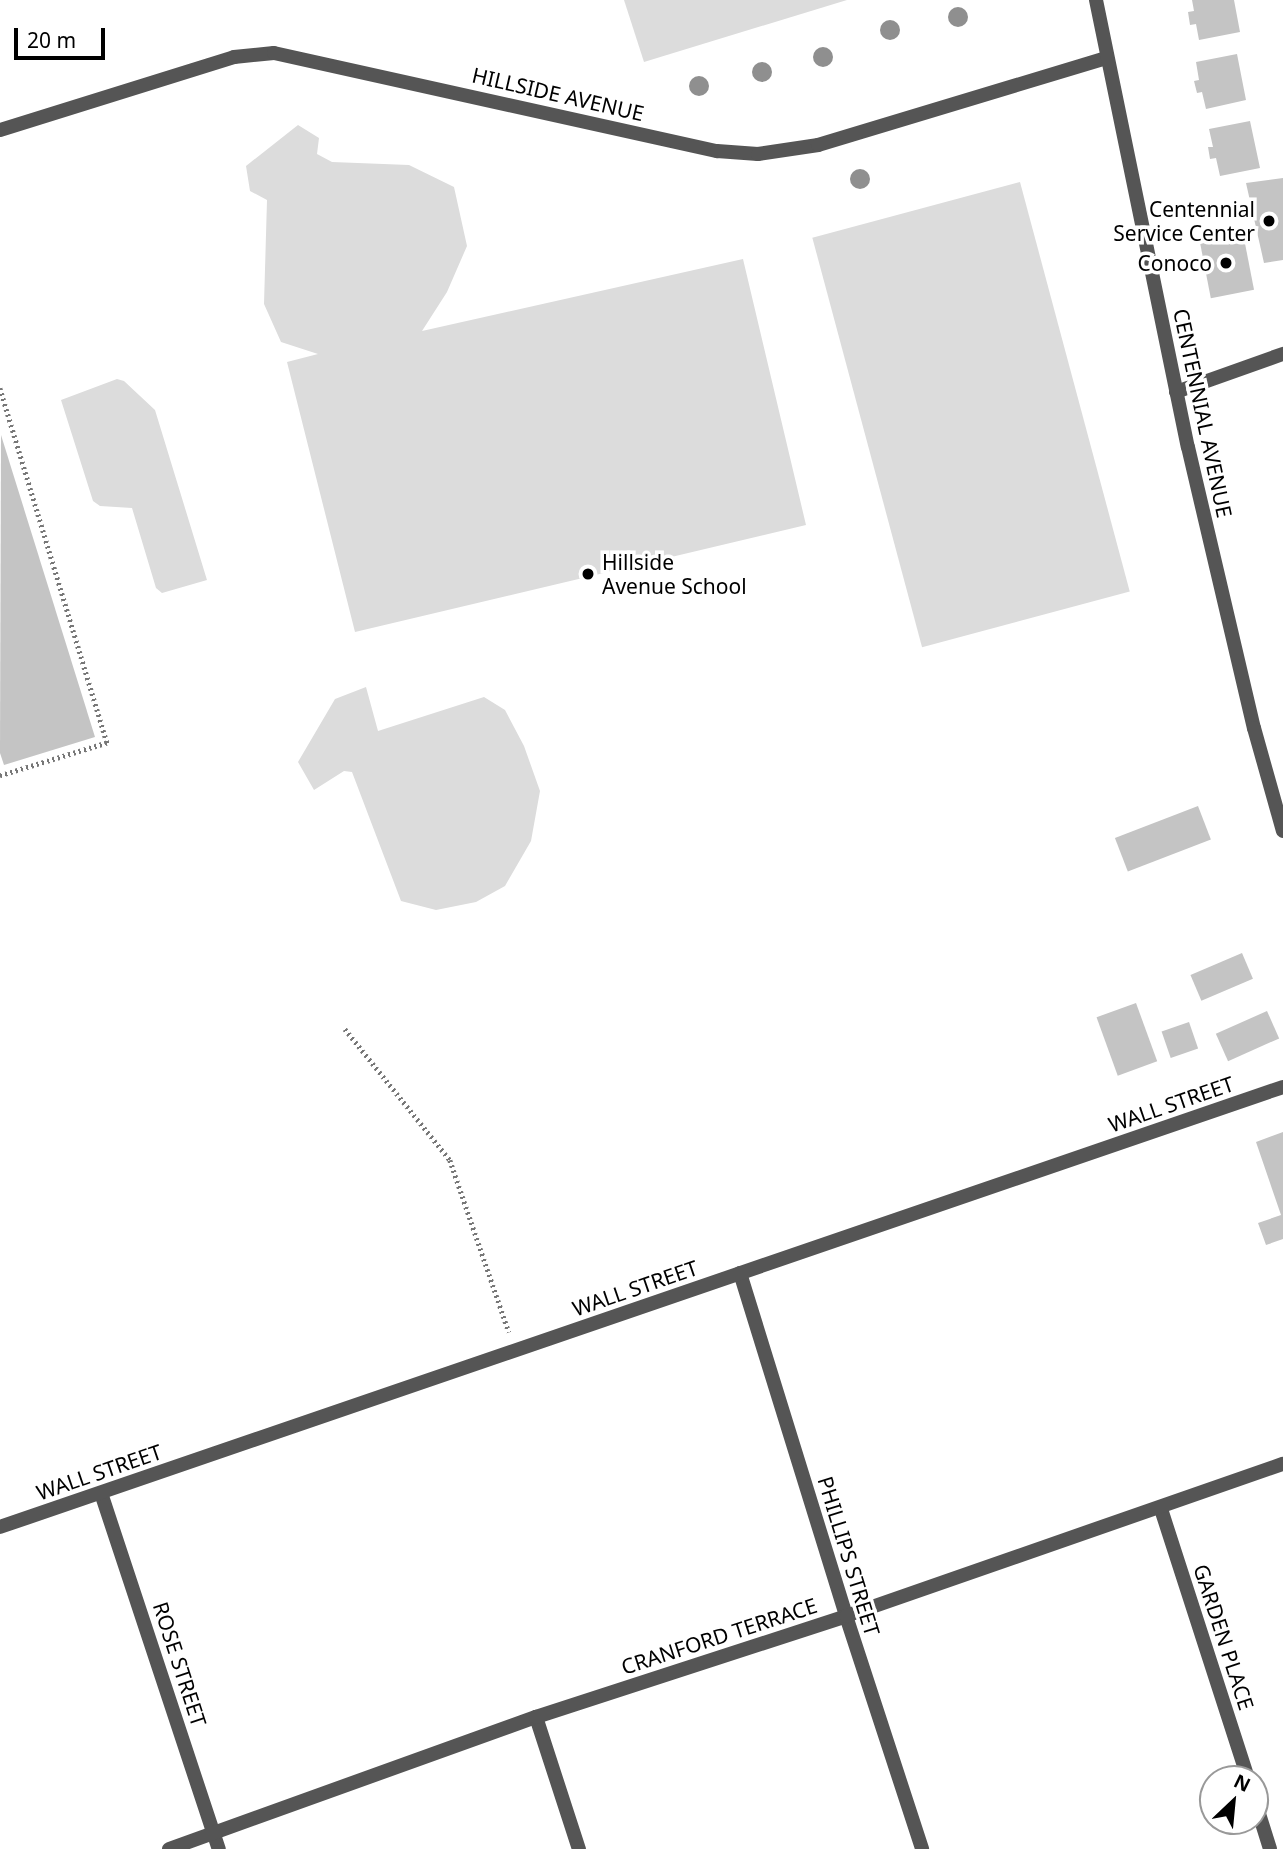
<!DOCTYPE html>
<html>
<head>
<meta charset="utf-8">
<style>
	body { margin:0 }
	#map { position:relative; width:1283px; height:1849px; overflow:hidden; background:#fff; font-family:"Noto Sans",sans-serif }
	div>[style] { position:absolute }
	.green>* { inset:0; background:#dcdcdc; transform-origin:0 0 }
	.building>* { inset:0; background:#c4c4c4; transform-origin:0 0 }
	.path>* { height:4.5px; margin-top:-2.25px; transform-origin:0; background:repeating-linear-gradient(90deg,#777 0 2px,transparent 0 5.5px) }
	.minor>* { height:14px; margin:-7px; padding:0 7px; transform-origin:7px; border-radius:7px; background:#555 }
	.tertiary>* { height:14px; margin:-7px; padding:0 7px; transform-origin:7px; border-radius:7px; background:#555 }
	.trees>* { width:20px; height:20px; margin:-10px; border-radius:50%; background:#8f8f8f }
	.dots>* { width:19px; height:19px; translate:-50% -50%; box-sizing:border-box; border:4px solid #fff; border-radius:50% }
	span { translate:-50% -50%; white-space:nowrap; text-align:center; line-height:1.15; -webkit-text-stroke:7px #fff; paint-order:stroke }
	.street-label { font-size:21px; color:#000 }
	.poi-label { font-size:21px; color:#000 }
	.right { translate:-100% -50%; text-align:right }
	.left { translate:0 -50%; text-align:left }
	.north { position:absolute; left:1199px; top:1765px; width:70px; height:70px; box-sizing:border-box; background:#fff; border:2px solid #999; border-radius:50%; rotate:26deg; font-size:19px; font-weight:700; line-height:28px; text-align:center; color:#000 }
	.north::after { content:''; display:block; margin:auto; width:24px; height:32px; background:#000; clip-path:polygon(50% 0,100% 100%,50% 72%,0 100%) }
	.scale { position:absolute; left:14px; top:28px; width:91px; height:32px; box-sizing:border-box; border:4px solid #000; border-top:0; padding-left:9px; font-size:21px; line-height:24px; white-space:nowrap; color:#000; -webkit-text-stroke:5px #fff; paint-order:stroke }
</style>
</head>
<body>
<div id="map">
	<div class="green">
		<div style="clip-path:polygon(624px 0,847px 0,644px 62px)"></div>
		<div style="clip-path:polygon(298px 125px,319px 138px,317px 154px,332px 162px,409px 165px,454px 187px,467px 246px,447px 292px,422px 331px,743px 259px,806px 525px,355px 632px,287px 362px,318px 354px,281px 342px,264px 304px,267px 200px,250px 191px,246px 166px)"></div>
		<div style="left:1020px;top:182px;width:424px;height:215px;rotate:75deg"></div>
		<div style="clip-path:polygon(117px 379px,124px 381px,155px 410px,207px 580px,162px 593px,156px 588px,132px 508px,100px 506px,93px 501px,61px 400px)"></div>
		<div style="clip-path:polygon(366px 687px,378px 731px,484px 697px,505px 710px,524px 746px,540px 791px,531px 841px,505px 886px,476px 902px,436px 910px,401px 901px,352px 772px,344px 771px,314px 790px,298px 762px,335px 699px)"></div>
	</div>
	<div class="building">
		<div style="clip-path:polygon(1192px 0,1234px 0,1240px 32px,1199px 40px,1196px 24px,1190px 25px,1188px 12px,1194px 11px)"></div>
		<div style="clip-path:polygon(1237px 54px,1246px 100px,1206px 109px,1202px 92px,1197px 93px,1194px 81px,1199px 80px,1196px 62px)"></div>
		<div style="clip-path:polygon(1250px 121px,1260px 168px,1220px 176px,1216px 158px,1210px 159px,1208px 147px,1213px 147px,1209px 129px)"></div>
		<div style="clip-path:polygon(1283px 178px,1283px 260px,1264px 263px,1246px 183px)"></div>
		<div style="left:1242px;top:228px;width:63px;height:44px;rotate:79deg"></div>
		<div style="clip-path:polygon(1px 435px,95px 737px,4px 765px,0 753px)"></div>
		<div style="left:1198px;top:806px;width:36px;height:89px;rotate:69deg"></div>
		<div style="left:1242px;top:953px;width:28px;height:56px;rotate:67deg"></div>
		<div style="left:1136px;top:1003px;width:62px;height:42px;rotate:70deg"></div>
		<div style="left:1267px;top:1011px;width:30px;height:56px;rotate:66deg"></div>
		<div style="left:1189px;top:1022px;width:28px;height:29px;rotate:71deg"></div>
		<div style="clip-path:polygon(1283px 1132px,1283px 1239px,1266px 1245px,1258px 1223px,1281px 1215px,1256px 1142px)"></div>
	</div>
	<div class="path">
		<div style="left:0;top:388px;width:371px;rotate:73.2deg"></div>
		<div style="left:107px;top:743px;width:112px;rotate:162.9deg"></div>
		<div style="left:345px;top:1029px;width:168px;rotate:51.3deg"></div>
		<div style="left:450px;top:1160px;width:182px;rotate:71.1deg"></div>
	</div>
	<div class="minor">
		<div style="left:0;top:130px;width:245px;rotate:-17.3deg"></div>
		<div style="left:234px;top:57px;width:40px;rotate:-5.7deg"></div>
		<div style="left:274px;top:53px;width:454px;rotate:12.5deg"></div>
		<div style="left:717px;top:151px;width:41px;rotate:4.2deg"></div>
		<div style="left:758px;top:154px;width:61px;rotate:-8.5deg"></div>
		<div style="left:818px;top:145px;width:302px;rotate:-16.8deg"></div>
		<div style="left:1176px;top:392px;width:114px;rotate:-19.6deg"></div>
		<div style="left:740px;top:1273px;width:359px;rotate:72.8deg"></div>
		<div style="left:846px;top:1616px;width:245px;rotate:71.9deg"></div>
		<div style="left:101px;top:1493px;width:375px;rotate:71.7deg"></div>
		<div style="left:1161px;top:1509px;width:284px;rotate:72.1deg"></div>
		<div style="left:0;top:1527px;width:1356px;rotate:-18.93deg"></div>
		<div style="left:536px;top:1717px;width:139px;rotate:72deg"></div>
		<div style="left:1255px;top:1801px;width:50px;rotate:72.6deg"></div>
		<div style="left:169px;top:1849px;width:390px;rotate:-19.8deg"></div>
		<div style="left:536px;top:1717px;width:326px;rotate:-18deg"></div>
		<div style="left:846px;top:1616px;width:463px;rotate:-19.2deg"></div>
	</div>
	<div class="tertiary">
		<div style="left:1096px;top:0;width:456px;rotate:78.4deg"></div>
		<div style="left:1188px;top:447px;width:289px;rotate:76.8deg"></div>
		<div style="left:1254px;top:728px;width:107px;rotate:74.3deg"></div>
	</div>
	<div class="trees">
		<div style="left:958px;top:17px"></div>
		<div style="left:890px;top:30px"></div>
		<div style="left:823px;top:57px"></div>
		<div style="left:762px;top:72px"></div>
		<div style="left:699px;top:86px"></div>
		<div style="left:860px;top:179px"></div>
	</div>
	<div class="dots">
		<div style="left:1269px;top:221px;background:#000"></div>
		<div style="left:1226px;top:263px;background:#000"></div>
		<div style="left:588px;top:574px;background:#000"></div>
	</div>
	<div class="street-label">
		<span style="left:558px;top:94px;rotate:13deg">HILLSIDE AVENUE</span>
		<span style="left:1203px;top:413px;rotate:78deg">CENTENNIAL AVENUE</span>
		<span style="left:1171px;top:1104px;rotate:-19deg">WALL STREET</span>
		<span style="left:635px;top:1288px;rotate:-19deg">WALL STREET</span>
		<span style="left:99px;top:1472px;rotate:-19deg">WALL STREET</span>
		<span style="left:849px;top:1556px;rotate:73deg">PHILLIPS STREET</span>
		<span style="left:719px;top:1636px;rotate:-18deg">CRANFORD TERRACE</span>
		<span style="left:1224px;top:1637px;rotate:72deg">GARDEN PLACE</span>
		<span style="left:180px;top:1664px;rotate:72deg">ROSE STREET</span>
	</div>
	<div class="poi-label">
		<span class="right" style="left:1255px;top:221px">Centennial<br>Service Center</span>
		<span class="right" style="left:1212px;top:263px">Conoco</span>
		<span class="left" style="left:602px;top:574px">Hillside<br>Avenue School</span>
	</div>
	<div class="north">N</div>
	<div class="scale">20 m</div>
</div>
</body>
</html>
